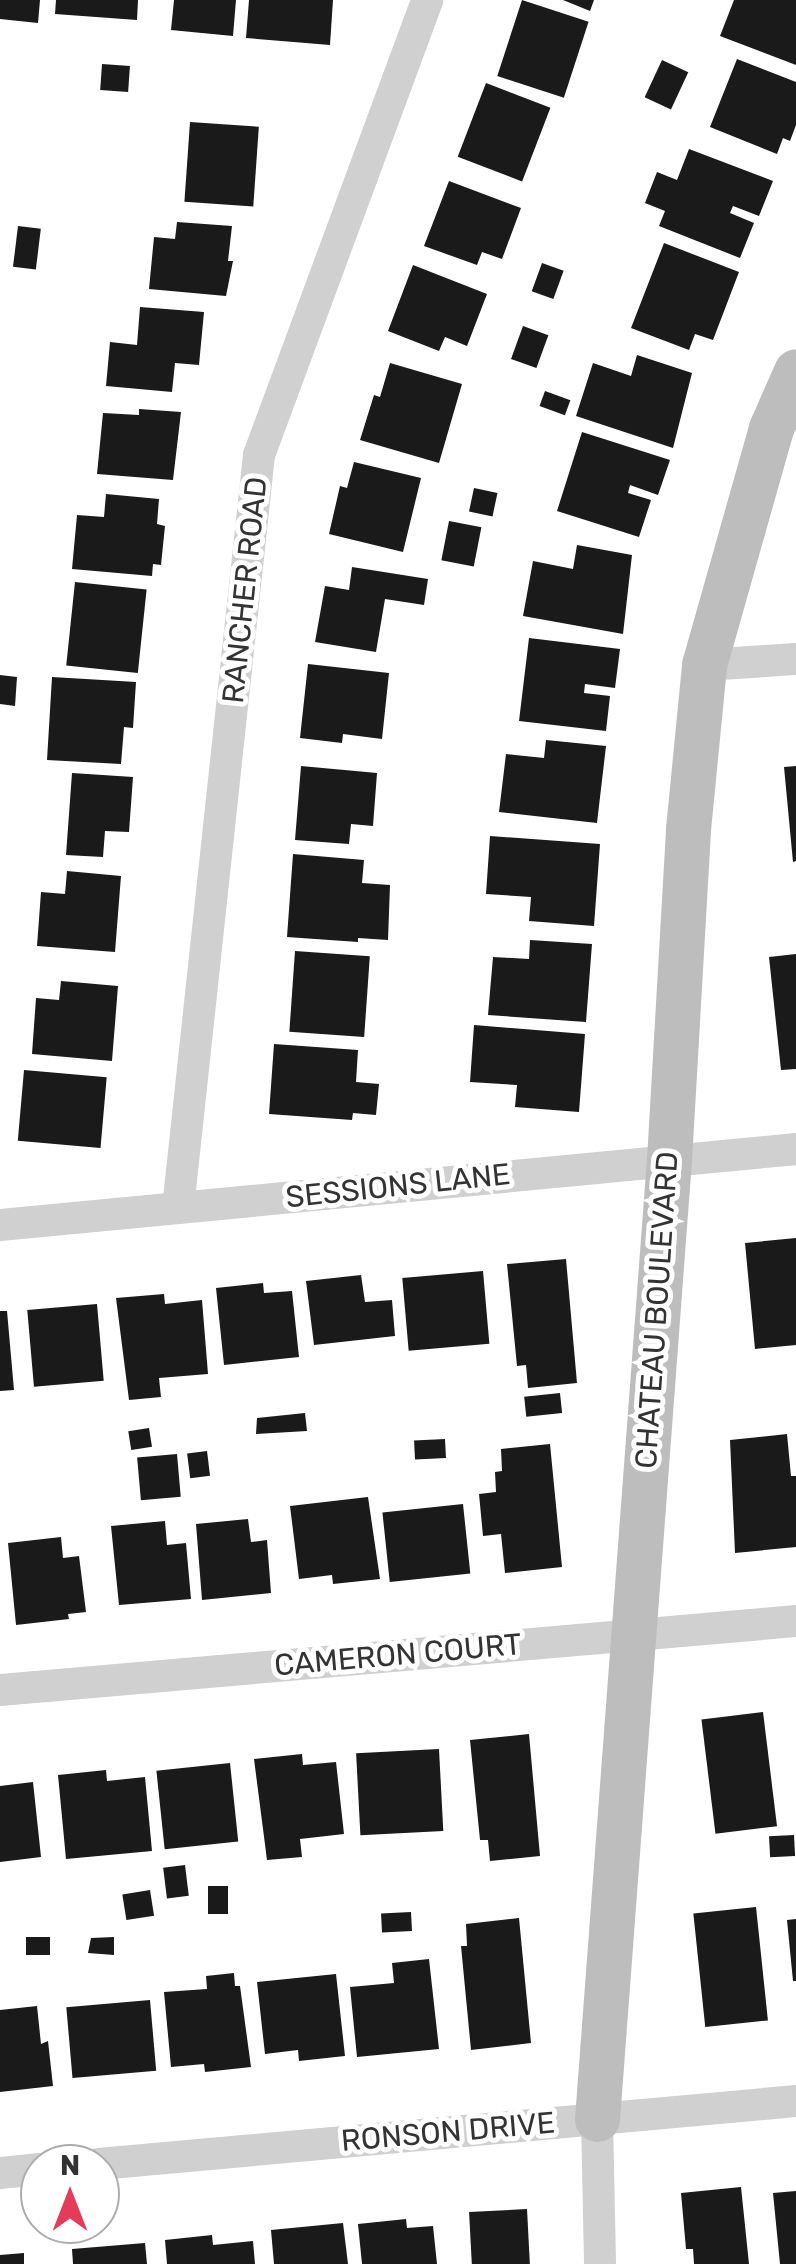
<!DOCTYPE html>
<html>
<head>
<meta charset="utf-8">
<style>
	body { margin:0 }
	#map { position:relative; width:796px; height:2264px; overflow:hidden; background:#fff; font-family:Rubik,sans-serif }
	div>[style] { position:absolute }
	.building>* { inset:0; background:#1a1a1a; transform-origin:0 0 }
	.street>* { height:32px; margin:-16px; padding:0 16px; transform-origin:16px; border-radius:16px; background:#d0d0d0 }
	.secondary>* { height:45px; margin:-22.5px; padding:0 22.5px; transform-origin:22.5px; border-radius:22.5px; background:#bdbdbd }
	span { translate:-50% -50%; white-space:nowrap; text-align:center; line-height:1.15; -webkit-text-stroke:10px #fff; paint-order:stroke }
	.street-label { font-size:30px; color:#333 }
	.north { position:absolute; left:20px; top:2144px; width:100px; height:100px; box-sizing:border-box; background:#fff; border:2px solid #adadad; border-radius:50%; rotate:0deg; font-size:28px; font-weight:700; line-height:40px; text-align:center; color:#333 }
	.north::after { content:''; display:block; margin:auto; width:35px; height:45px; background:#e43b58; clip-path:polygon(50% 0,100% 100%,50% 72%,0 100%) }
</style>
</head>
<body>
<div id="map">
	<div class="building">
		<div style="clip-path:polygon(0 0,40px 0,38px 23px,0 19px)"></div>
		<div style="clip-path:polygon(56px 0,138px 0,137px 20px,55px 14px)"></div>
		<div style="clip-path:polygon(174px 0,236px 0,233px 36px,171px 30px)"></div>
		<div style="clip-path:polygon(249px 0,333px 0,330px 45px,246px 38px)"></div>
		<div style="left:522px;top:0;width:70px;height:80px;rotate:18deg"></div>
		<div style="clip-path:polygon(563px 0,594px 0,590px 11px)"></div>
		<div style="clip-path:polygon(734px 0,796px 0,796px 65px,720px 36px)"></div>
		<div style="clip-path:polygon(737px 59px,796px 82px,796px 125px,790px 141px,783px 138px,777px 154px,710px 127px)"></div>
		<div style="left:662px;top:60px;width:29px;height:41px;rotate:25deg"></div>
		<div style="left:102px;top:64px;width:28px;height:26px;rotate:4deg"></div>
		<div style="left:486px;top:83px;width:69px;height:79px;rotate:21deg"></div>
		<div style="left:190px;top:122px;width:69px;height:80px;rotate:4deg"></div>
		<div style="clip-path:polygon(689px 149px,773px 181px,759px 216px,733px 206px,730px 213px,754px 223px,740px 258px,659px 226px,665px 211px,645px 203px,657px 172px,677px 180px)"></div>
		<div style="clip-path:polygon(449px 181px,521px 208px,502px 259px,482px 252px,477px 265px,424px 246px)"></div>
		<div style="clip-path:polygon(177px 222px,232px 226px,228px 261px,233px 261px,226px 296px,149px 289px,154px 237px,175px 239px)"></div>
		<div style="left:18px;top:226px;width:23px;height:41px;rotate:7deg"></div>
		<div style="clip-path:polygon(664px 243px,739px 272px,713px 340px,695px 334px,689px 350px,631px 328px)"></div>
		<div style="left:542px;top:263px;width:23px;height:30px;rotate:20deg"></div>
		<div style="clip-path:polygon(413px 265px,487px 294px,467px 346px,445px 337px,439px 351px,388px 331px)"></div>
		<div style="clip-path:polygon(140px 307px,204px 312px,199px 365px,175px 363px,172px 392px,106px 386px,110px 342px,137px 345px)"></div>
		<div style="left:523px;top:326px;width:27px;height:35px;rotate:20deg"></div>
		<div style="clip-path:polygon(637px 355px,692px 373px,673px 448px,576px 416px,593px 363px,631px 376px)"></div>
		<div style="clip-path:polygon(390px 363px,462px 384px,439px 463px,360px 440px,374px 395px,380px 397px)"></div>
		<div style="left:545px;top:391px;width:27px;height:16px;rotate:20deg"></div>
		<div style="clip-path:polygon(139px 409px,181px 412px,173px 480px,97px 474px,103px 413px,139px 415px)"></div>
		<div style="clip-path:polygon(582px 432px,670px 460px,658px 495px,630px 485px,628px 493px,651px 500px,639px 537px,557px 511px)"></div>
		<div style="clip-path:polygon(354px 462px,421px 478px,403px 552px,329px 534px,340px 486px,347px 488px)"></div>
		<div style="left:474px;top:488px;width:24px;height:24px;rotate:12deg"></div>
		<div style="clip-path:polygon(106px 494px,159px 499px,157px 524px,165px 526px,161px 565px,153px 564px,152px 576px,72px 569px,77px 515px,104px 517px)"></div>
		<div style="left:449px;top:521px;width:33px;height:40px;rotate:11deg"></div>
		<div style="clip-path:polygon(577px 545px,632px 555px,623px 634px,523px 616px,533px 561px,573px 569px)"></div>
		<div style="clip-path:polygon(352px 567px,428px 579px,424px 605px,385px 599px,376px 652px,315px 642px,325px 586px,349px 590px)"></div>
		<div style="left:75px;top:582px;width:72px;height:84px;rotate:6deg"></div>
		<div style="clip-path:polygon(529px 638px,620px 649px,615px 688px,585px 684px,584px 693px,610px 696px,606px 731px,519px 721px)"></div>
		<div style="clip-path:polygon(308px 664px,389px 673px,382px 739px,343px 734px,342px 743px,300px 738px)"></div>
		<div style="clip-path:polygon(0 675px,17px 677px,15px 706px,0 704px)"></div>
		<div style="clip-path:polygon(52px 677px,136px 682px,133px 728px,124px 727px,121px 764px,47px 760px)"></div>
		<div style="clip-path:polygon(546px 740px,606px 746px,597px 823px,499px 812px,506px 754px,544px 758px)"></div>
		<div style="clip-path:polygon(301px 766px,377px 773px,373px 826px,351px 824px,349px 844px,295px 840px)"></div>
		<div style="clip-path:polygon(796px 766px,796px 861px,793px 862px,784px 767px)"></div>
		<div style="clip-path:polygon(72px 773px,133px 777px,129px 832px,105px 831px,103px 857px,66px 855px)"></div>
		<div style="clip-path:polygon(490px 836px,600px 844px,594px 926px,529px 921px,531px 897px,486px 894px)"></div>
		<div style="clip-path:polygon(293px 854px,364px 860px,362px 883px,390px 885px,388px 940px,358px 938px,358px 942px,287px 937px)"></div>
		<div style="clip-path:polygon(67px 871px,121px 876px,115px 952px,37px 946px,41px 892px,65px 894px)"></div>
		<div style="clip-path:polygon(530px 940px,592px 944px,586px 1022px,488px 1015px,493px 957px,529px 959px)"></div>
		<div style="left:295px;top:951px;width:75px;height:81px;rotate:4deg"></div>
		<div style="clip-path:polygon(796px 954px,796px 1069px,781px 1070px,769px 957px)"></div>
		<div style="clip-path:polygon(61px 981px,118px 986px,112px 1061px,32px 1054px,36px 998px,59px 1000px)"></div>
		<div style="clip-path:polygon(474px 1025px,585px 1034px,579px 1112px,515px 1107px,517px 1085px,470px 1082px)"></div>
		<div style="clip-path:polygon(274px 1044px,358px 1050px,356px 1082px,379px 1084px,376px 1115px,353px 1113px,352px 1120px,269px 1114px)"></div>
		<div style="left:24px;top:1070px;width:83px;height:71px;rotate:5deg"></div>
		<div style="clip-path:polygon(796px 1238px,796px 1345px,755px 1349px,745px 1243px)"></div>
		<div style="clip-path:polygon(566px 1259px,577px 1383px,528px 1388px,526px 1365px,517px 1366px,507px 1264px)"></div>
		<div style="left:483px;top:1271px;width:73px;height:81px;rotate:85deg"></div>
		<div style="clip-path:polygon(361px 1275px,365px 1302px,392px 1300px,395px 1336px,314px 1345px,306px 1281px)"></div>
		<div style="clip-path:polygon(263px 1283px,264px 1293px,292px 1291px,299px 1357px,224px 1365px,216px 1288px)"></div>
		<div style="clip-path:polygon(164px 1294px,165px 1304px,202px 1300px,208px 1374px,159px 1378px,161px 1397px,129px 1400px,116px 1298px)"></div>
		<div style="left:97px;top:1304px;width:77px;height:70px;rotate:85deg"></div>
		<div style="clip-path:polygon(0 1311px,7px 1311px,14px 1390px,0 1391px)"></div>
		<div style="left:560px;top:1393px;width:20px;height:36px;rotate:84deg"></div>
		<div style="clip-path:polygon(305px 1413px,307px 1431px,256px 1434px,257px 1418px)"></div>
		<div style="left:149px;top:1428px;width:19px;height:21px;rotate:81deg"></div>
		<div style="clip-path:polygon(787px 1434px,791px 1476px,796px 1476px,796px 1547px,735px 1553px,730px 1440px)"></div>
		<div style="left:445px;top:1439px;width:19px;height:31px;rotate:87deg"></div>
		<div style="clip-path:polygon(550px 1444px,562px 1567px,505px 1573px,501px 1534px,483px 1536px,479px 1494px,496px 1492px,495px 1472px,502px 1471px,501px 1449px)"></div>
		<div style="left:207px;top:1451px;width:25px;height:20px;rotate:83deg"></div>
		<div style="left:177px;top:1454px;width:43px;height:40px;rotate:85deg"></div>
		<div style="clip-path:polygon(368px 1497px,380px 1579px,333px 1584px,332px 1575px,299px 1579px,290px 1506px)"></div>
		<div style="left:463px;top:1504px;width:70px;height:81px;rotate:84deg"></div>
		<div style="clip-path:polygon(248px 1519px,251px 1542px,267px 1540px,271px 1593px,202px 1600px,196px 1524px)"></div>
		<div style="clip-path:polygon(165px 1521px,167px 1545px,186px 1543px,191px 1599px,119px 1605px,111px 1526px)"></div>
		<div style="clip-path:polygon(61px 1537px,63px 1558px,79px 1556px,86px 1612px,68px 1614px,69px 1619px,16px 1625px,8px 1543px)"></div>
		<div style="left:763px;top:1712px;width:115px;height:62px;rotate:83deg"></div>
		<div style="clip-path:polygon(529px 1734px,540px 1856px,490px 1861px,488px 1840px,480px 1840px,470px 1740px)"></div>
		<div style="left:439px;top:1749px;width:82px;height:83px;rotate:87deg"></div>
		<div style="clip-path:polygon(302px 1754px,303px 1765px,336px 1762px,344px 1834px,300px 1839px,302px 1857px,267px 1860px,254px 1759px)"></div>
		<div style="left:230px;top:1763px;width:79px;height:74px;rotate:84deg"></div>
		<div style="clip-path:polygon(106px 1770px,107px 1781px,145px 1777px,152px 1851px,66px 1859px,58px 1775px)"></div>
		<div style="clip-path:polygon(33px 1782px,41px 1857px,0 1862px,0 1786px)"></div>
		<div style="left:794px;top:1835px;width:21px;height:25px;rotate:87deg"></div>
		<div style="left:185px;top:1865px;width:31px;height:22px;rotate:83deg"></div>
		<div style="left:208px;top:1886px;width:20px;height:28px"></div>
		<div style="left:150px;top:1890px;width:26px;height:28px;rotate:81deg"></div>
		<div style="left:756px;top:1907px;width:114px;height:63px;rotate:84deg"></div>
		<div style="left:411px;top:1912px;width:19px;height:30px;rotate:87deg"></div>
		<div style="clip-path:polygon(519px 1918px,531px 2043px,471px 2050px,461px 1946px,467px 1946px,466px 1924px)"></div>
		<div style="clip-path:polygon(796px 1919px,796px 1981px,793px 1981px,787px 1920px)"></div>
		<div style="left:26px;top:1937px;width:24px;height:18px"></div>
		<div style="clip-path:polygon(114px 1937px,114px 1955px,88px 1953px,91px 1938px)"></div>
		<div style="clip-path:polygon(429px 1959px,439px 2049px,357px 2057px,350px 1987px,394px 1983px,392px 1963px)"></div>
		<div style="clip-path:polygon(234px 1973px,235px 1986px,240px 1986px,251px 2067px,205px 2072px,204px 2064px,171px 2067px,164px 1992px,207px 1989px,206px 1976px)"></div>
		<div style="clip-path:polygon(336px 1974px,345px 2056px,299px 2061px,298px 2050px,265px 2054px,257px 1982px)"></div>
		<div style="left:150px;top:2000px;width:71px;height:84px;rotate:85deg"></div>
		<div style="clip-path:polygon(37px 2006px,41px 2044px,48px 2041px,53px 2086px,0 2092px,0 2010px)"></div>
		<div style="clip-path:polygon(741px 2187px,749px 2264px,694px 2264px,693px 2249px,686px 2249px,681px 2193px)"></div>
		<div style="clip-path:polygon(796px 2191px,796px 2264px,780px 2264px,773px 2193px)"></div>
		<div style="left:527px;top:2209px;width:55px;height:58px;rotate:87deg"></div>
		<div style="clip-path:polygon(406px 2219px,407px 2228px,433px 2226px,437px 2264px,362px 2264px,358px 2224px)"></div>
		<div style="clip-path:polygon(343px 2223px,348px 2264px,274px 2264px,271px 2230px)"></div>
		<div style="clip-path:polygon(212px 2235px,213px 2245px,253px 2241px,255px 2264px,167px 2264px,165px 2240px)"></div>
		<div style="clip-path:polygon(145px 2243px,147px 2264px,73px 2264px,72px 2249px)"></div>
		<div style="clip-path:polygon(24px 2253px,24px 2264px,0 2264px,0 2255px)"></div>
	</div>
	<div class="street">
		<div style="left:704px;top:665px;width:92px;rotate:-3.7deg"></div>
		<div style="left:178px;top:1208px;width:757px;rotate:-83.86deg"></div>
		<div style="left:259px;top:455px;width:485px;rotate:-69.7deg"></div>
		<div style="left:0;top:1225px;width:800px;rotate:-5.45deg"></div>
		<div style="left:0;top:1690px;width:799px;rotate:-4.95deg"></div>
		<div style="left:597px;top:2119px;width:145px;rotate:88.8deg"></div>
		<div style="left:99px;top:2164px;width:700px;rotate:-5.16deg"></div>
		<div style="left:0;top:2173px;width:40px;rotate:-5.7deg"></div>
	</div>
	<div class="secondary">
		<div style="left:597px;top:2119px;width:962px;rotate:-85.71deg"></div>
		<div style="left:669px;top:1160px;width:332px;rotate:-86.7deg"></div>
		<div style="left:688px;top:829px;width:165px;rotate:-84.4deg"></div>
		<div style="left:704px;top:665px;width:246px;rotate:-74.2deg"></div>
		<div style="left:771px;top:428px;width:62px;rotate:-66.3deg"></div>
	</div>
	<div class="street-label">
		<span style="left:245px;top:590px;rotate:-84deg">RANCHER ROAD</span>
		<span style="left:398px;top:1186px;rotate:-6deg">SESSIONS LANE</span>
		<span style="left:657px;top:1310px;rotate:-86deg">CHATEAU BOULEVARD</span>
		<span style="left:398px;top:1655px;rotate:-5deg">CAMERON COURT</span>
		<span style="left:448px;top:2132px;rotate:-5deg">RONSON DRIVE</span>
	</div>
	<div class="north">N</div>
</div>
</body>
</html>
